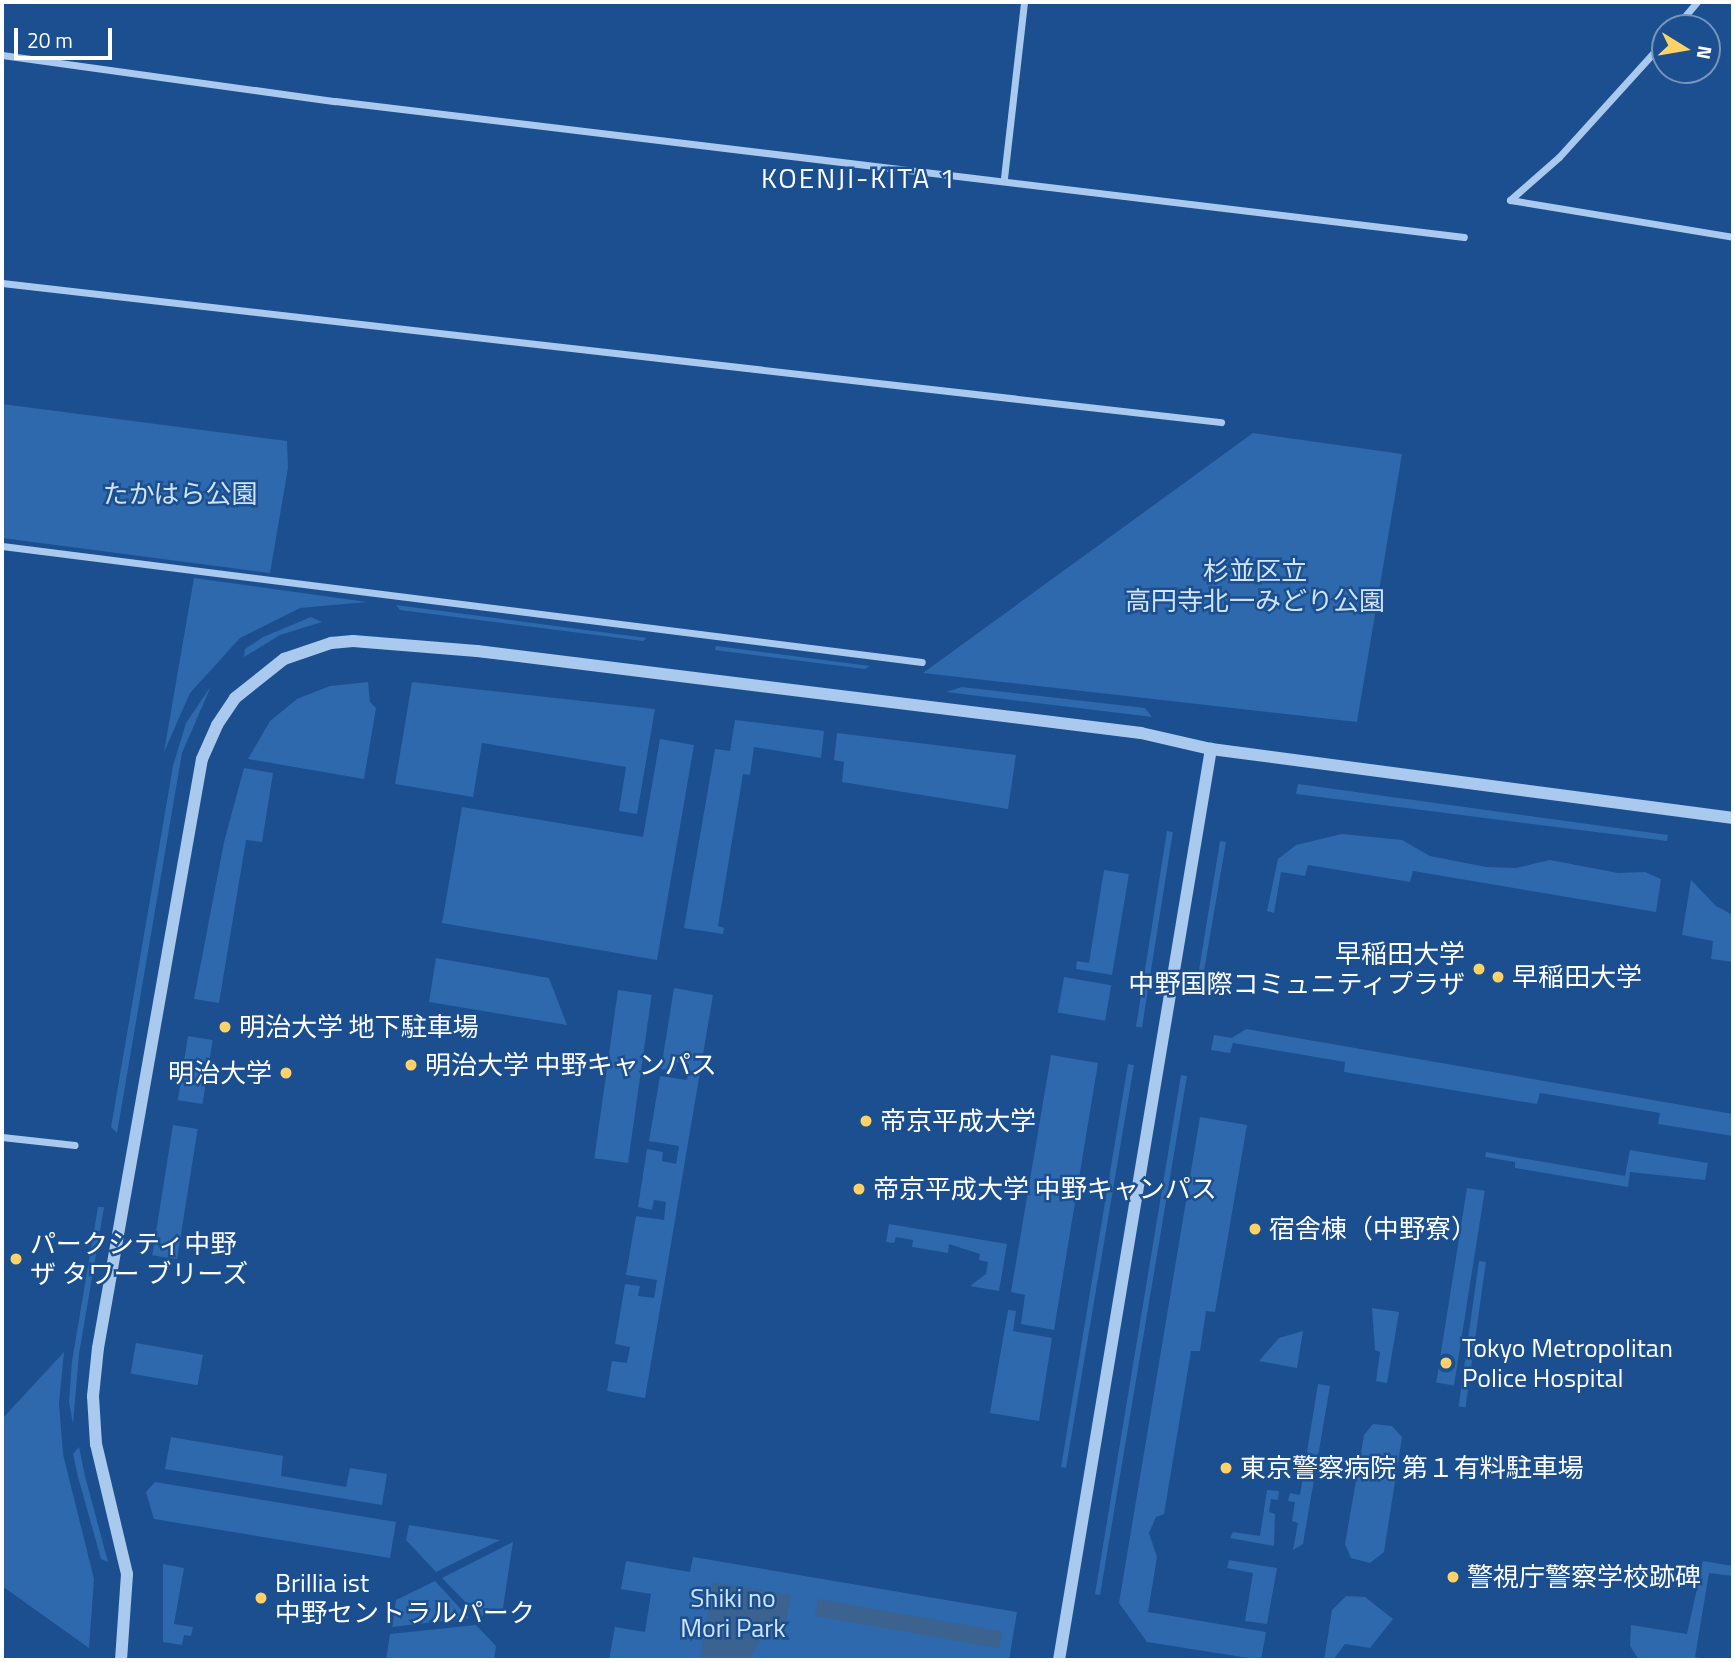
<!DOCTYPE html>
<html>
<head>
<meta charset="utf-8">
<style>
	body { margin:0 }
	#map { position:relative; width:1735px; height:1662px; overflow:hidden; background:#1b4f8f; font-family:"Titillium Web","Noto Sans JP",sans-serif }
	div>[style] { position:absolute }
	.green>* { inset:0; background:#2e69ad; transform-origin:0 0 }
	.water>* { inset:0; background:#3c6290; transform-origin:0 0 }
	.minor>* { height:7px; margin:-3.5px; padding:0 3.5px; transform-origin:3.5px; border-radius:3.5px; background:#a9c9ee }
	.tertiary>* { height:12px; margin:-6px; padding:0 6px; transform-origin:6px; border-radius:6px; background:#a9c9ee }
	.dots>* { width:19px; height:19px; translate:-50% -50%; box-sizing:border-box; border:4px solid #1b4f8f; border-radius:50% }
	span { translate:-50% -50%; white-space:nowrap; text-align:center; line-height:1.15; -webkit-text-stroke:5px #1b4f8f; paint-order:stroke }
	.park-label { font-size:26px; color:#cfe3fa }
	.poi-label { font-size:26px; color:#fff }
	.right { translate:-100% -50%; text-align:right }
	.left { translate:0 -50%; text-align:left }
	.neighbourhood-label { font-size:28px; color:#fff; letter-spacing:2px }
	.frame { position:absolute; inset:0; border:4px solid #fff; pointer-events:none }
	.north { position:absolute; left:1651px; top:14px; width:70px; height:70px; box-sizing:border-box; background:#1b4f8f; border:2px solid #7695bc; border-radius:50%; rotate:101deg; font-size:19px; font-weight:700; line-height:28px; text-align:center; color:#fff }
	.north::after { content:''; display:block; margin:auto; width:24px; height:32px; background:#ffd166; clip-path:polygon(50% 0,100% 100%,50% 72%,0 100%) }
	.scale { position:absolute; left:14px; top:28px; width:98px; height:32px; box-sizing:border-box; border:4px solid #fff; border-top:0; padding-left:9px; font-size:21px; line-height:24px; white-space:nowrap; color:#fff; -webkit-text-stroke:5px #1b4f8f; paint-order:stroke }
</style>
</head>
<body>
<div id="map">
	<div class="green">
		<div style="clip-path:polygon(2px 404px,287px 441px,288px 468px,270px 573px,2px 538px)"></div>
		<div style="clip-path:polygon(1253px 433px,1402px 454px,1357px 722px,923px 673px)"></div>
		<div style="clip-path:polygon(194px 578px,367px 602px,300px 608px,240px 638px,190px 693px,164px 752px)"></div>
		<div style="clip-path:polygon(396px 605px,647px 638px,643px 641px,400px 610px)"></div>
		<div style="clip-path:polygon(311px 617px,322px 622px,280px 635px,244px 657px,245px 649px,263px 637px)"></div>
		<div style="clip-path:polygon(716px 646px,870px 666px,865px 669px,715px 650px)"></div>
		<div style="clip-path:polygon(368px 682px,370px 702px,376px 708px,364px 779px,248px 759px,270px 721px,297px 699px,330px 686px)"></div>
		<div style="clip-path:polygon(412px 682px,655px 709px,637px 814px,619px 811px,626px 767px,482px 743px,473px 797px,395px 784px)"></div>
		<div style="clip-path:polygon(211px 686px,182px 753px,117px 1133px,111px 1127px,173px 766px,186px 723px)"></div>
		<div style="clip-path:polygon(962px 687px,1145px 708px,1152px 717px,946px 692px)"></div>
		<div style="clip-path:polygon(735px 720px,824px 731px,821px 758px,754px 747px,750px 775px,743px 774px,718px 926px,724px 928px,723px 934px,684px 928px,715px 749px,730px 751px)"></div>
		<div style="clip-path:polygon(837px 733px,1016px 755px,1008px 809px,842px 782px,844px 762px,834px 760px)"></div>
		<div style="clip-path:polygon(660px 739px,694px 745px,657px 960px,442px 923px,462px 807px,643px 837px)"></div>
		<div style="clip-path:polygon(244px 768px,273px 773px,262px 842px,246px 840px,219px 1003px,194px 999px,224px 842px)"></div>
		<div style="clip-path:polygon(1298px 784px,1668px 835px,1667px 841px,1296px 794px)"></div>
		<div style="left:1167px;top:831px;width:6px;height:198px;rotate:9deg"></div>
		<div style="clip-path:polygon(1342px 834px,1402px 840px,1430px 856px,1486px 867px,1516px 868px,1550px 860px,1618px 873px,1645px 872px,1661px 879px,1656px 912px,1413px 871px,1410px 882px,1308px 865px,1305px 876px,1281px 872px,1274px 913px,1267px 911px,1278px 859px,1296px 845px)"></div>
		<div style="clip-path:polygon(1220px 841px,1226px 842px,1203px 977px,1198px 976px)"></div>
		<div style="clip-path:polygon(1104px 870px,1129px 874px,1112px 975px,1076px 969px,1077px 961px,1089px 963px)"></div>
		<div style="clip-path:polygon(1691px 880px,1716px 906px,1733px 915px,1733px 962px,1711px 959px,1713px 941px,1682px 935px)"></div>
		<div style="clip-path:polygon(436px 958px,549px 978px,567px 1025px,429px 1002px)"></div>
		<div style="left:1064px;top:977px;width:48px;height:36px;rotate:10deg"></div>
		<div style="clip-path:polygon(674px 988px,713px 995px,645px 1398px,607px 1391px,612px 1361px,627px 1363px,630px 1347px,615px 1344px,625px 1284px,640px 1286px,638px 1296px,654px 1298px,657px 1280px,626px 1275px,636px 1216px,664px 1220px,666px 1202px,654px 1200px,652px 1210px,638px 1207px,647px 1149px,663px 1152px,662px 1161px,676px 1164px,679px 1146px,649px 1141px,660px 1076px,687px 1080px,689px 1064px,677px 1062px,675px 1071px,661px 1069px)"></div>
		<div style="left:618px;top:990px;width:34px;height:170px;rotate:8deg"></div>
		<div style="clip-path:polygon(1246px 1029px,1733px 1114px,1733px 1136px,1658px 1124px,1660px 1113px,1540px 1093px,1537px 1104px,1344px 1072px,1345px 1062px,1233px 1043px,1230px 1053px,1211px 1050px,1214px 1035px,1232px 1038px)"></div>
		<div style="left:188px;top:1036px;width:25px;height:65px;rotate:9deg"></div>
		<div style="clip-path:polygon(1051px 1055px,1098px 1063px,1054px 1330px,1021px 1324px,1025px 1295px,1011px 1292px)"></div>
		<div style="clip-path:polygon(1128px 1064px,1134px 1065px,1066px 1468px,1061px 1467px)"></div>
		<div style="clip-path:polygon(1181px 1075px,1187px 1076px,1100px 1595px,1095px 1594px)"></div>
		<div style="clip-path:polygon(1200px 1117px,1247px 1125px,1215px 1312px,1206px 1311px,1200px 1351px,1191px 1351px,1164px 1514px,1156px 1517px,1149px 1533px,1157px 1557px,1148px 1612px,1266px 1632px,1261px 1660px,1147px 1642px,1119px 1603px)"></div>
		<div style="left:173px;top:1125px;width:25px;height:132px;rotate:9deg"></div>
		<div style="clip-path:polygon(1630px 1150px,1708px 1163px,1705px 1180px,1630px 1172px,1628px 1187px,1515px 1168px,1515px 1162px,1485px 1157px,1486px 1152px,1625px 1176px)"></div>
		<div style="left:1467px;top:1188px;width:18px;height:197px;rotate:9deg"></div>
		<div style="clip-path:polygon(98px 1207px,104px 1207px,79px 1354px,73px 1424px,69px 1402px,72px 1361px)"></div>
		<div style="clip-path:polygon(889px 1224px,1007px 1244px,999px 1291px,970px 1286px,986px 1274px,988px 1262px,979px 1260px,980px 1254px,949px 1244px,948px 1253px,912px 1247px,913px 1240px,896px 1237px,894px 1243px,886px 1242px)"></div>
		<div style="left:1479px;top:1261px;width:7px;height:147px;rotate:8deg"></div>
		<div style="clip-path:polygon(1372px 1308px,1399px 1312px,1387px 1383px,1376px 1381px,1380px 1352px,1375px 1350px)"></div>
		<div style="clip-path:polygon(1008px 1310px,1016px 1311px,1013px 1331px,1052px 1338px,1039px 1421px,990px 1413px)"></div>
		<div style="clip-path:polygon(1303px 1331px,1297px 1368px,1259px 1361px,1279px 1338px)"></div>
		<div style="left:136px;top:1343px;width:68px;height:31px;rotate:10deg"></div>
		<div style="clip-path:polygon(64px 1352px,59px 1403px,63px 1454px,94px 1579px,89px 1648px,2px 1586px,2px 1419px)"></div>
		<div style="clip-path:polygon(1318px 1384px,1330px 1386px,1303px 1544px,1293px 1550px,1298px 1523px,1292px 1521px,1295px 1502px,1288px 1501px,1290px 1493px,1300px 1495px)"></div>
		<div style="clip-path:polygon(1373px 1424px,1392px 1426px,1402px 1437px,1384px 1552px,1370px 1563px,1351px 1558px,1345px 1544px,1364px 1435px)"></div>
		<div style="clip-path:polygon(171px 1437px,283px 1456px,281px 1476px,346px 1487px,350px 1468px,387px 1474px,382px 1505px,165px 1469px)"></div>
		<div style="clip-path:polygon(79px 1447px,85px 1476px,108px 1562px,101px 1559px,78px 1477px,73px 1454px)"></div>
		<div style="clip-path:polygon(155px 1482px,396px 1522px,390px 1558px,154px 1519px,146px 1492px)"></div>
		<div style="clip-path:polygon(1267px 1490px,1279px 1491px,1278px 1500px,1271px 1499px,1269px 1512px,1275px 1514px,1274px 1546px,1230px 1538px,1233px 1532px,1260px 1536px)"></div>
		<div style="clip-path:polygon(409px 1525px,500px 1540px,436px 1572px,406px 1540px)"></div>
		<div style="clip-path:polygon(513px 1542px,502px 1614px,479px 1616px,442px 1578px)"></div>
		<div style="clip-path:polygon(693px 1557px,1017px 1612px,1009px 1660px,609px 1660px,615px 1627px,645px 1632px,651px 1594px,621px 1589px,626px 1561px,690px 1572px)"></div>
		<div style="clip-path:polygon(1229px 1560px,1277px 1568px,1267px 1624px,1245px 1621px,1253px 1573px,1227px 1568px)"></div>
		<div style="clip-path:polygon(1703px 1561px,1733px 1566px,1733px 1576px,1709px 1573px,1695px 1657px,1710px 1660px,1639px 1660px,1630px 1646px,1631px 1625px,1687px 1634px)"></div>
		<div style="clip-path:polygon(163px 1564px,184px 1568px,174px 1624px,193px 1627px,191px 1636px,184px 1635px,182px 1645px,163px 1642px)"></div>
		<div style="clip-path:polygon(435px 1581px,469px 1618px,392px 1627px,396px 1600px)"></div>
		<div style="clip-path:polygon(1346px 1596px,1365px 1597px,1393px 1619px,1370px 1648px,1345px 1644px,1333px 1660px,1324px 1660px,1332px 1610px)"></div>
		<div style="clip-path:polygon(476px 1625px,496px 1646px,494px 1660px,386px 1660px,390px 1634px)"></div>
	</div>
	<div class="water">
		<div style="clip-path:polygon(713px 1582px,791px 1595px,784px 1632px,761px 1639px,749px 1660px,700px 1660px)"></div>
		<div style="left:818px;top:1599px;width:187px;height:17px;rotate:10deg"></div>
	</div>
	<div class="minor">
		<div style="left:1675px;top:28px;width:34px;rotate:-50deg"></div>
		<div style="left:2px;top:55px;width:336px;rotate:7.9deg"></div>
		<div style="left:335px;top:101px;width:1137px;rotate:6.87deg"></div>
		<div style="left:1004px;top:178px;width:177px;rotate:-83.5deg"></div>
		<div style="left:1510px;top:200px;width:226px;rotate:9.4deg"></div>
		<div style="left:1510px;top:200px;width:65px;rotate:-41.3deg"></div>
		<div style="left:1559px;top:157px;width:158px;rotate:-47.8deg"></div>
		<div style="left:2px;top:283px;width:1227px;rotate:6.51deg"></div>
		<div style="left:2px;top:546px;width:927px;rotate:7.19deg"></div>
		<div style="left:2px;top:1137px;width:73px;rotate:6.3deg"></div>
	</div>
	<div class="tertiary">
		<div style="left:121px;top:1660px;width:86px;rotate:-86deg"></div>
		<div style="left:127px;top:1574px;width:134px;rotate:-103.4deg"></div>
		<div style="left:96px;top:1444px;width:48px;rotate:-93.6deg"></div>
		<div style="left:93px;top:1396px;width:48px;rotate:-84.1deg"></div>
		<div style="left:98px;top:1348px;width:598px;rotate:-79.99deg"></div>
		<div style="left:202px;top:759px;width:37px;rotate:-66deg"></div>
		<div style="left:217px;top:725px;width:32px;rotate:-56deg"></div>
		<div style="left:235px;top:698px;width:63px;rotate:-38.5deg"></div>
		<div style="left:284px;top:659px;width:50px;rotate:-18.8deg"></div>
		<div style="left:331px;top:643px;width:22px;rotate:-5deg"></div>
		<div style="left:353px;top:641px;width:124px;rotate:4.6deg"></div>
		<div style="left:477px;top:651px;width:669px;rotate:7.04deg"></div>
		<div style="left:1141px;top:733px;width:72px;rotate:12.9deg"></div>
		<div style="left:1211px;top:749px;width:527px;rotate:7.53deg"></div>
		<div style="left:1059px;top:1660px;width:924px;rotate:-80.53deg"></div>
	</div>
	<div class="dots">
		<div style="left:1479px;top:969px;background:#ffd166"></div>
		<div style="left:1498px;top:977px;background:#ffd166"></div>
		<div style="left:225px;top:1027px;background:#ffd166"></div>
		<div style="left:411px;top:1065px;background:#ffd166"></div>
		<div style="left:286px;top:1073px;background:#ffd166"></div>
		<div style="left:866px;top:1121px;background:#ffd166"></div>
		<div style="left:859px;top:1189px;background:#ffd166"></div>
		<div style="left:1255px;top:1229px;background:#ffd166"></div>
		<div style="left:16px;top:1259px;background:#ffd166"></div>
		<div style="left:1446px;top:1363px;background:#ffd166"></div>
		<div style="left:1226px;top:1468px;background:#ffd166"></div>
		<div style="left:1453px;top:1577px;background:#ffd166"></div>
		<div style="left:261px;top:1598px;background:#ffd166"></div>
	</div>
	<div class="park-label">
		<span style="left:180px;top:494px">たかはら公園</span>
		<span style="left:1255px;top:586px">杉並区立<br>高円寺北一みどり公園</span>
		<span style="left:733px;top:1613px">Shiki no<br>Mori Park</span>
	</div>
	<div class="poi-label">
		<span class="right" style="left:1465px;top:969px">早稲田大学<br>中野国際コミュニティプラザ</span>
		<span class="left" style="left:1512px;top:977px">早稲田大学</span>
		<span class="left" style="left:239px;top:1027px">明治大学 地下駐車場</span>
		<span class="left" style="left:425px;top:1065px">明治大学 中野キャンパス</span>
		<span class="right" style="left:272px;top:1073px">明治大学</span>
		<span class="left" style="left:880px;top:1121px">帝京平成大学</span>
		<span class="left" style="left:873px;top:1189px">帝京平成大学 中野キャンパス</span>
		<span class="left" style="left:1269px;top:1229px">宿舎棟（中野寮）</span>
		<span class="left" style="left:30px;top:1259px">パークシティ中野<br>ザ タワー ブリーズ</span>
		<span class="left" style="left:1462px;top:1363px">Tokyo Metropolitan<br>Police Hospital</span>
		<span class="left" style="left:1240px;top:1468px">東京警察病院 第１有料駐車場</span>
		<span class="left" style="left:1467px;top:1577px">警視庁警察学校跡碑</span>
		<span class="left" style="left:275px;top:1598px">Brillia ist<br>中野セントラルパーク</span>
	</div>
	<div class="neighbourhood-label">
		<span style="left:859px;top:178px">KOENJI-KITA 1</span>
	</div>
	<div class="frame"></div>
	<div class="north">N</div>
	<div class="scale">20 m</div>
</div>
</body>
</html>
